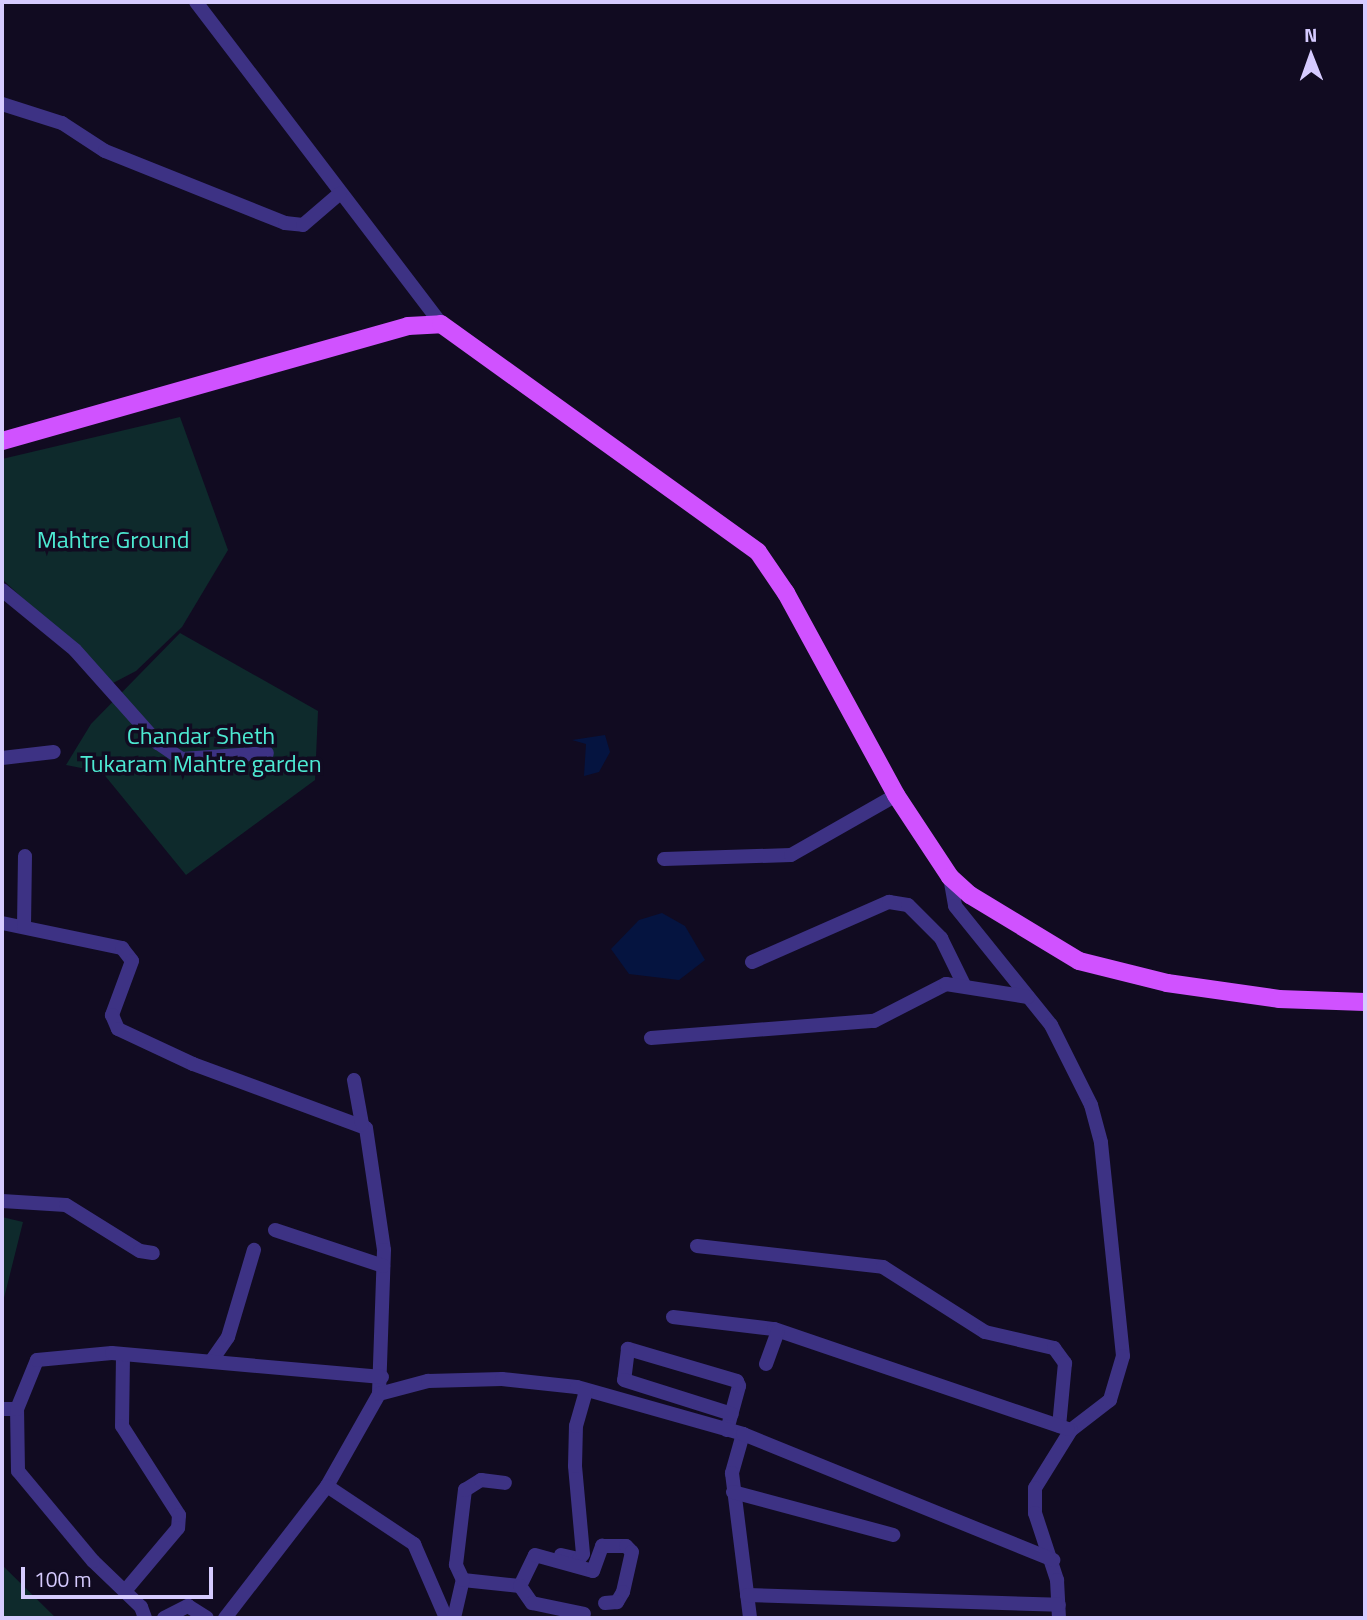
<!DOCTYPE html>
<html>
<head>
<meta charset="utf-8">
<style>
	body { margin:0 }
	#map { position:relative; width:1367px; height:1620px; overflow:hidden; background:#110b21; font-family:"Titillium Web",sans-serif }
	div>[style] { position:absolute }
	.green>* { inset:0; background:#0e2a2c }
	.water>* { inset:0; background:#051440 }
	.minor>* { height:14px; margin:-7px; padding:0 7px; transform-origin:7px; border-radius:7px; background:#3d3284 }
	.major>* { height:18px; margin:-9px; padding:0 9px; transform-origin:9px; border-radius:9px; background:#d052ff }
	span { translate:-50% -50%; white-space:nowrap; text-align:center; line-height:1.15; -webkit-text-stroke:7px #110b21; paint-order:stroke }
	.park-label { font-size:24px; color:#4de9d2 }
	.frame { position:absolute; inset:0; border:4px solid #d6cbff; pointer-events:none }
	.north { position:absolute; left:1276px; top:21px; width:70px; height:70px; -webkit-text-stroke:5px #110b21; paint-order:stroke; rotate:359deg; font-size:19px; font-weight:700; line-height:28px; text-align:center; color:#d6cbff }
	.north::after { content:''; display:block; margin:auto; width:24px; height:32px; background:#d6cbff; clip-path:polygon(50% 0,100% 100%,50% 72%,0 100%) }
	.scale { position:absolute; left:21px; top:1567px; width:192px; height:32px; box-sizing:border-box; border:4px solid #d6cbff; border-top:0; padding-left:9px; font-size:21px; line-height:24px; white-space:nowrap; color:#d6cbff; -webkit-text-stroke:5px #110b21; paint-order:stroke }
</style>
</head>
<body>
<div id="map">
	<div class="green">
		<div style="clip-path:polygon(180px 417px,228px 550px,182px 627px,136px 671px,113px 683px,2px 579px,2px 459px)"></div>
		<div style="clip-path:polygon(180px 633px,318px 711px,315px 780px,186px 875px,102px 772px,66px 765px,91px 724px)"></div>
		<div style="clip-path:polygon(2px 1217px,23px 1222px,2px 1306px)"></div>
		<div style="clip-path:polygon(2px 1565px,56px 1618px,2px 1618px)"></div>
	</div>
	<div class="water">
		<div style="clip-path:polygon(605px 735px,610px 752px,599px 772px,584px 776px,586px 744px,572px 740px)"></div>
		<div style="clip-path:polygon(662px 913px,685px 926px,705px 960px,679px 980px,629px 974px,611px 949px,639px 920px)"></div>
	</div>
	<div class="minor">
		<div style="left:196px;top:2px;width:405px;rotate:52.7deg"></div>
		<div style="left:2px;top:104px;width:63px;rotate:17.6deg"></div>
		<div style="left:62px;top:123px;width:51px;rotate:33.1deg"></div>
		<div style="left:105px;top:151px;width:194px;rotate:21.8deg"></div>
		<div style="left:285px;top:223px;width:18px;rotate:6deg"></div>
		<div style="left:303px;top:225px;width:48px;rotate:-40.7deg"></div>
		<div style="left:2px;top:590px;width:94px;rotate:39.4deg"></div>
		<div style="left:75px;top:650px;width:125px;rotate:48.3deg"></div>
		<div style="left:158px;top:743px;width:29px;rotate:34deg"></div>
		<div style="left:182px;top:759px;width:85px;rotate:-4deg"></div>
		<div style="left:2px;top:758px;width:52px;rotate:-6.6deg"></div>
		<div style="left:664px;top:859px;width:127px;rotate:-1.8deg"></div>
		<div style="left:791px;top:855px;width:121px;rotate:-29.7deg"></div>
		<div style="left:950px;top:877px;width:29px;rotate:80deg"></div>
		<div style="left:955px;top:906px;width:153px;rotate:51.1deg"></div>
		<div style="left:1051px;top:1025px;width:89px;rotate:63.4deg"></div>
		<div style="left:1091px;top:1105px;width:39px;rotate:75deg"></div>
		<div style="left:1101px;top:1143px;width:214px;rotate:84.1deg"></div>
		<div style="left:1123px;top:1356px;width:46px;rotate:106.5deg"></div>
		<div style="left:1110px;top:1400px;width:49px;rotate:142.4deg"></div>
		<div style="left:1071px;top:1430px;width:68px;rotate:121.8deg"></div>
		<div style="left:1035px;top:1488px;width:25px;rotate:90deg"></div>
		<div style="left:1035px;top:1513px;width:71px;rotate:71.8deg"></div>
		<div style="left:1057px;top:1580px;width:38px;rotate:87deg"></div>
		<div style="left:2px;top:923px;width:123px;rotate:11.8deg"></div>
		<div style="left:122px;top:948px;width:16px;rotate:52deg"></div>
		<div style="left:132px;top:961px;width:58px;rotate:110.3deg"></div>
		<div style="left:112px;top:1015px;width:15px;rotate:67deg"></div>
		<div style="left:118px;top:1029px;width:83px;rotate:25deg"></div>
		<div style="left:193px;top:1064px;width:184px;rotate:20.3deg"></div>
		<div style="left:366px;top:1128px;width:123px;rotate:81.6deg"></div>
		<div style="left:384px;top:1250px;width:144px;rotate:92deg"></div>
		<div style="left:24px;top:927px;width:71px;rotate:-89.2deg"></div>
		<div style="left:752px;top:962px;width:150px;rotate:-23.7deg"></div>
		<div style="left:889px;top:902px;width:19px;rotate:9deg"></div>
		<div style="left:908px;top:905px;width:47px;rotate:45deg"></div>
		<div style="left:941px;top:938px;width:52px;rotate:63.9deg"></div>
		<div style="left:651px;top:1038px;width:224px;rotate:-4.4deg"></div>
		<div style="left:874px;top:1021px;width:81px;rotate:-27.2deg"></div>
		<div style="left:946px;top:984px;width:83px;rotate:9deg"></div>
		<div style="left:354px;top:1080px;width:45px;rotate:79.7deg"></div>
		<div style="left:2px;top:1201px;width:64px;rotate:3.6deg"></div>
		<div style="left:66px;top:1205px;width:87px;rotate:31.9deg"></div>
		<div style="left:140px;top:1251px;width:13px;rotate:9deg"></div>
		<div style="left:275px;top:1230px;width:114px;rotate:18.4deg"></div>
		<div style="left:697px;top:1246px;width:187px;rotate:6.4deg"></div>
		<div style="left:883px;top:1267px;width:121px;rotate:32.5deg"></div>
		<div style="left:985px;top:1332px;width:71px;rotate:13.1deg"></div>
		<div style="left:1054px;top:1348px;width:19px;rotate:54deg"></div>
		<div style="left:1065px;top:1363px;width:63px;rotate:95.4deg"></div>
		<div style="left:673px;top:1317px;width:102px;rotate:6.8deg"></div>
		<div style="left:774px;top:1329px;width:310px;rotate:18.8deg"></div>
		<div style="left:123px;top:1355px;width:71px;rotate:90.8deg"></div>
		<div style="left:122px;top:1426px;width:106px;rotate:57.4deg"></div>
		<div style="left:179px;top:1515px;width:13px;rotate:94deg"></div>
		<div style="left:178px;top:1528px;width:82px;rotate:130.1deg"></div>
		<div style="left:212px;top:1360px;width:28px;rotate:-55deg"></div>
		<div style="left:228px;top:1337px;width:91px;rotate:-73.4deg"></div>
		<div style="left:766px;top:1364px;width:35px;rotate:-70deg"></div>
		<div style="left:2px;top:1409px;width:15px"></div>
		<div style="left:727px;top:1430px;width:46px;rotate:-74.7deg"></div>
		<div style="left:739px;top:1386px;width:5px;rotate:-112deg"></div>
		<div style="left:737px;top:1381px;width:114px;rotate:-163.6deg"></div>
		<div style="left:628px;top:1349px;width:31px;rotate:97deg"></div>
		<div style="left:624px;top:1380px;width:113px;rotate:17.5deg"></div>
		<div style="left:743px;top:1434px;width:41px;rotate:105.8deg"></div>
		<div style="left:732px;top:1473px;width:146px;rotate:82.9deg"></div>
		<div style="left:327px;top:1486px;width:106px;rotate:-60.5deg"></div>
		<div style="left:379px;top:1394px;width:51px;rotate:-14.9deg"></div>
		<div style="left:428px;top:1381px;width:74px;rotate:-1.5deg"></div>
		<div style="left:502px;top:1379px;width:75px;rotate:6.1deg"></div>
		<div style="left:577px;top:1387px;width:173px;rotate:15.8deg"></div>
		<div style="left:743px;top:1434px;width:335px;rotate:22.1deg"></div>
		<div style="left:733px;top:1492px;width:166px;rotate:15deg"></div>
		<div style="left:561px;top:1555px;width:18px;rotate:13deg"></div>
		<div style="left:579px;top:1559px;width:6px;rotate:-51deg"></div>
		<div style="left:583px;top:1554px;width:88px;rotate:-95.2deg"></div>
		<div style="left:575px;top:1466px;width:40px;rotate:-88.6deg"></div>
		<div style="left:576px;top:1426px;width:37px;rotate:-74deg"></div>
		<div style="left:463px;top:1580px;width:57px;rotate:6deg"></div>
		<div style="left:520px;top:1586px;width:34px;rotate:-64deg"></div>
		<div style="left:535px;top:1555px;width:60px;rotate:15.4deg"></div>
		<div style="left:593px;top:1571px;width:27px;rotate:-70deg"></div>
		<div style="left:602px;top:1546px;width:24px"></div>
		<div style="left:626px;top:1546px;width:8px;rotate:45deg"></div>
		<div style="left:632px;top:1552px;width:41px;rotate:102.7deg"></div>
		<div style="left:623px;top:1592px;width:12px;rotate:121deg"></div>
		<div style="left:617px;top:1602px;width:12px;rotate:175deg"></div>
		<div style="left:520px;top:1586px;width:21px;rotate:55deg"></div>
		<div style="left:532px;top:1603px;width:53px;rotate:11.9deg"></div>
		<div style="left:747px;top:1595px;width:312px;rotate:1.8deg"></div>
		<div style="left:145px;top:1618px;width:12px;rotate:-110deg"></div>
		<div style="left:141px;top:1607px;width:66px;rotate:-136.2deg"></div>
		<div style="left:93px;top:1561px;width:117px;rotate:-129.8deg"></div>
		<div style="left:18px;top:1471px;width:62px;rotate:-90.9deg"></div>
		<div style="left:17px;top:1409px;width:53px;rotate:-67.8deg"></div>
		<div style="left:37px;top:1360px;width:75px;rotate:-5.3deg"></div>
		<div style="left:112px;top:1353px;width:271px;rotate:5.1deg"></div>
		<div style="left:164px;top:1618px;width:27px;rotate:-27deg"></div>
		<div style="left:188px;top:1606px;width:22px;rotate:32deg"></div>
		<div style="left:225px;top:1618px;width:167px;rotate:-52.3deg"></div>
		<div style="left:327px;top:1486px;width:105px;rotate:33.7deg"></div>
		<div style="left:414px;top:1544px;width:81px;rotate:66.6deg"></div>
		<div style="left:454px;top:1618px;width:39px;rotate:-77deg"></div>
		<div style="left:463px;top:1580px;width:17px;rotate:-115deg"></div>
		<div style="left:456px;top:1565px;width:76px;rotate:-83.2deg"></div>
		<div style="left:465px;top:1490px;width:19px;rotate:-32deg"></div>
		<div style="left:481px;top:1480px;width:24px;rotate:7deg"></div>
	</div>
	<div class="major">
		<div style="left:2px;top:441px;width:422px;rotate:-15.8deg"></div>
		<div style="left:408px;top:326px;width:33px;rotate:-3deg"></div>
		<div style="left:441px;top:324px;width:390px;rotate:35.7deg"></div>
		<div style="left:758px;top:552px;width:50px;rotate:55.7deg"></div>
		<div style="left:786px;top:593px;width:230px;rotate:61.4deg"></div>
		<div style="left:896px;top:795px;width:98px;rotate:56.6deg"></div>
		<div style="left:950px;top:877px;width:27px;rotate:42deg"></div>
		<div style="left:970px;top:895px;width:127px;rotate:31.2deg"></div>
		<div style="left:1079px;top:961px;width:91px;rotate:14deg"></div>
		<div style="left:1167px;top:983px;width:113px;rotate:8.1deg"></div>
		<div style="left:1279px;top:999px;width:86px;rotate:2deg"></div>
	</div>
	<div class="park-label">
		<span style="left:113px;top:540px">Mahtre Ground</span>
		<span style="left:201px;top:750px">Chandar Sheth<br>Tukaram Mahtre garden</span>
	</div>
	<div class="frame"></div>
	<div class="north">N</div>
	<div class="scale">100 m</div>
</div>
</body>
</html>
